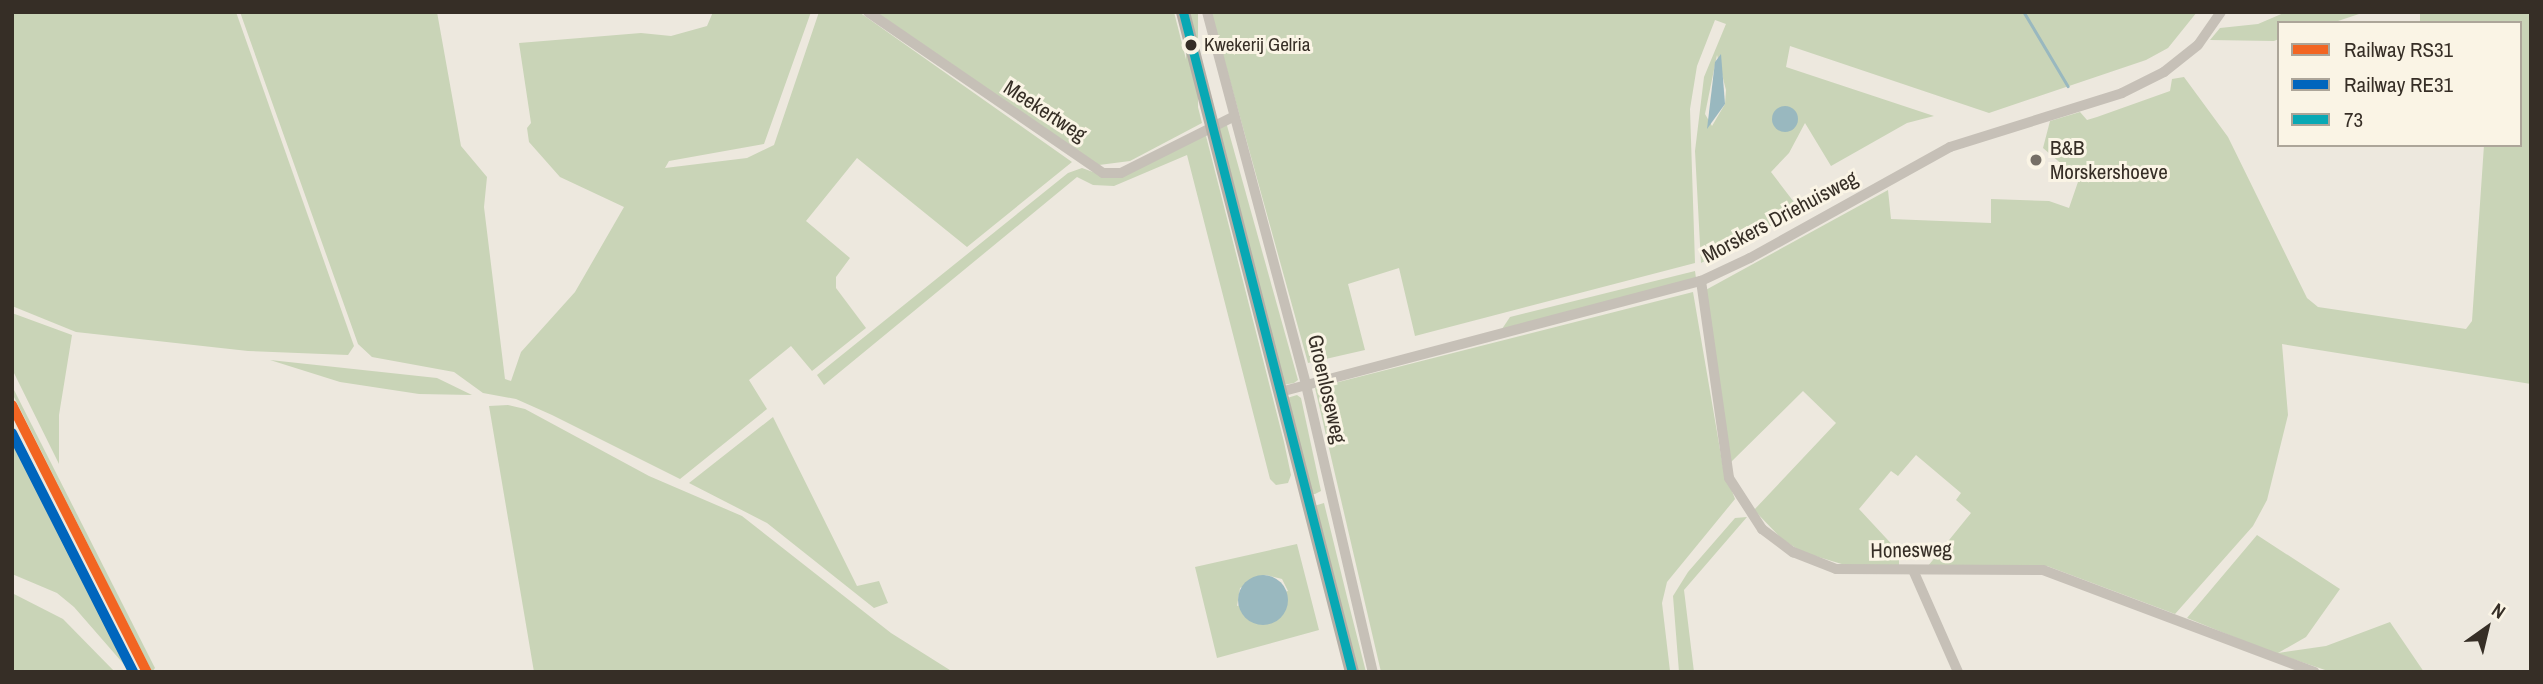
<!DOCTYPE html>
<html>
<head>
<meta charset="utf-8">
<style>
	body { margin:0 }
	#map { position:relative; width:2543px; height:684px; overflow:hidden; background:#ede8de; font-family:"Archivo Narrow",sans-serif }
	div>[style] { position:absolute }
	.green>* { inset:0; background:#c9d4b7; transform-origin:0 0 }
	.water>* { inset:0; background:#99b8bf }
	.round { border-radius:50% }
	.stream>* { height:2.5px; margin:-1.25px; padding:0 1.25px; transform-origin:1.25px; border-radius:1.25px; background:#99b8bf }
	.minor>* { height:10px; margin:-5px; padding:0 5px; transform-origin:5px; border-radius:5px; background:#c6c0b7 }
	.major>* { height:14px; margin:-7px; padding:0 7px; transform-origin:7px; border-radius:7px; background:#b4afa7 }
	.bus-1>* { height:9px; margin:-4.5px; padding:0 4.5px; transform-origin:4.5px; border-radius:4.5px; background:#08a8b4 }
	.rail-1>* { height:10px; margin:-5px; padding:0 5px; transform-origin:5px; border-radius:5px; background:#f26522 }
	.rail-2>* { height:10px; margin:-5px; padding:0 5px; transform-origin:5px; border-radius:5px; background:#0065bd }
	.dots>* { width:19px; height:19px; translate:-50% -50%; box-sizing:border-box; border:4px solid #faf4e5; border-radius:50% }
	span { translate:-50% -50%; white-space:nowrap; text-align:center; line-height:1.15; -webkit-text-stroke:6px #faf4e5; paint-order:stroke }
	.bus-label { font-size:19px; color:#362e26 }
	.left { translate:0 -50%; text-align:left }
	.street-label { font-size:21px; color:#362e26 }
	.poi-label { font-size:21px; color:#362e26 }
	.frame { position:absolute; inset:0; border:14px solid #362e26; pointer-events:none }
	.legend { position:absolute; left:2277px; top:21px; width:245px; height:126px; box-sizing:border-box; background:#faf4e5; border:2px solid #aca599; margin:0; padding:9px 12px; list-style:none; font-size:21px; color:#362e26 }
	.legend li { display:flex; align-items:center; gap:14px; height:35px }
	.legend b { width:35px; border:2px solid #aca599 }
	.north { position:absolute; left:2452px; top:593px; width:70px; height:70px; -webkit-text-stroke:5px #faf4e5; paint-order:stroke; rotate:34deg; font-size:19px; font-weight:700; line-height:28px; text-align:center; color:#362e26 }
	.north::after { content:''; display:block; margin:auto; width:24px; height:32px; background:#362e26; clip-path:polygon(50% 0,100% 100%,50% 72%,0 100%) }
</style>
</head>
<body>
<div id="map">
	<div class="green">
		<div style="clip-path:polygon(12px 12px,236px 12px,354px 346px,348px 355px,248px 351px,76px 332px,12px 306px)"></div>
		<div style="clip-path:polygon(240px 12px,437px 12px,461px 146px,487px 177px,484px 207px,505px 379px,511px 381px,521px 352px,575px 292px,624px 207px,560px 177px,529px 142px,527px 128px,531px 123px,519px 43px,641px 33px,671px 36px,707px 26px,713px 12px,811px 12px,764px 144px,669px 161px,665px 168px,747px 158px,774px 145px,819px 12px,859px 12px,1072px 162px,967px 247px,857px 158px,806px 221px,850px 258px,836px 277px,836px 288px,866px 328px,812px 371px,791px 346px,749px 380px,767px 409px,680px 479px,552px 415px,516px 399px,483px 393px,454px 372px,372px 357px,358px 344px)"></div>
		<div style="clip-path:polygon(876px 12px,1174px 12px,1202px 123px,1130px 161px,1099px 165px)"></div>
		<div style="left:1186px;top:12px;width:12px;height:108px"></div>
		<div style="clip-path:polygon(evenodd,1211px 12px,2197px 12px,2168px 48px,2146px 60px,1989px 113px,1790px 46px,1786px 67px,1934px 116px,1907px 123px,1831px 166px,1805px 123px,1789px 153px,1771px 172px,1800px 210px,1701px 263px,1695px 151px,1704px 77px,1726px 24px,1715px 20px,1697px 66px,1690px 109px,1695px 263px,1415px 336px,1399px 268px,1348px 284px,1365px 350px,1308px 363px,1211px 12px,1717px 55px,1726px 90px,1725px 104px,1712px 126px,1705px 114px,1717px 55px)"></div>
		<div style="clip-path:polygon(2286px 12px,2365px 12px,2332px 23px,2279px 23px,2279px 39px,2274px 41px,2210px 40px,2220px 28px,2258px 24px)"></div>
		<div style="clip-path:polygon(2420px 12px,2531px 12px,2531px 384px,2282px 344px,2288px 415px,2267px 500px,2253px 526px,2175px 614px,2047px 566px,1928px 566px,1971px 513px,1956px 500px,1961px 493px,1916px 455px,1898px 476px,1891px 471px,1859px 509px,1899px 552px,1899px 567px,1845px 565px,1802px 552px,1782px 539px,1754px 510px,1836px 423px,1803px 391px,1730px 463px,1702px 292px,1888px 190px,1891px 219px,1991px 223px,1991px 199px,2049px 201px,2069px 208px,2079px 179px,2043px 148px,2050px 121px,2080px 112px,2087px 120px,2097px 117px,2170px 91px,2172px 79px,2184px 77px,2228px 137px,2307px 298px,2318px 307px,2466px 329px,2472px 321px,2484px 145px,2520px 145px,2520px 23px,2420px 23px)"></div>
		<div style="clip-path:polygon(1226px 122px,1298px 380px,1294px 383px,1283px 385px,1215px 126px)"></div>
		<div style="clip-path:polygon(1205px 132px,1284px 442px,1291px 475px,1288px 483px,1276px 485px,1270px 479px,1187px 155px,1114px 186px,1093px 185px,1077px 177px,824px 385px,817px 375px,1068px 173px,1082px 168px,1104px 176px)"></div>
		<div style="clip-path:polygon(1695px 271px,1696px 278px,1502px 329px,1510px 317px)"></div>
		<div style="clip-path:polygon(1693px 292px,1723px 467px,1735px 499px,1667px 582px,1662px 603px,1670px 671px,1381px 672px,1315px 388px)"></div>
		<div style="clip-path:polygon(12px 313px,72px 335px,59px 415px,59px 464px,12px 369px)"></div>
		<div style="clip-path:polygon(270px 360px,437px 378px,472px 395px,419px 394px,340px 382px)"></div>
		<div style="clip-path:polygon(12px 386px,155px 668px,152px 672px,12px 393px)"></div>
		<div style="clip-path:polygon(1297px 395px,1301px 398px,1321px 491px,1315px 494px,1311px 494px,1287px 398px)"></div>
		<div style="clip-path:polygon(508px 405px,525px 409px,649px 476px,742px 516px,891px 633px,953px 672px,534px 672px,489px 406px)"></div>
		<div style="clip-path:polygon(773px 417px,857px 586px,879px 581px,888px 603px,874px 608px,767px 523px,689px 483px)"></div>
		<div style="clip-path:polygon(12px 439px,116px 644px,128px 669px,74px 607px,57px 593px,12px 574px)"></div>
		<div style="clip-path:polygon(1324px 503px,1348px 601px,1366px 672px,1357px 672px,1314px 506px)"></div>
		<div style="clip-path:polygon(1747px 517px,1684px 590px,1694px 672px,1679px 672px,1673px 596px,1688px 572px,1735px 518px)"></div>
		<div style="clip-path:polygon(2257px 535px,2340px 589px,2306px 637px,2278px 653px,2326px 646px,2390px 622px,2424px 672px,2331px 672px,2266px 650px,2187px 618px)"></div>
		<div style="clip-path:polygon(evenodd,1297px 544px,1319px 630px,1217px 658px,1195px 567px,1297px 544px,1266px 575px,1282px 579px,1288px 591px,1237px 606px,1240px 588px,1266px 575px)"></div>
		<div style="clip-path:polygon(12px 593px,63px 619px,115px 672px,12px 672px)"></div>
	</div>
	<div class="water">
		<div style="clip-path:polygon(1721px 54px,1725px 104px,1707px 129px,1715px 62px)"></div>
		<div class="round" style="left:1772px;top:106px;width:26px;height:26px"></div>
		<div class="round" style="left:1238px;top:575px;width:50px;height:50px"></div>
	</div>
	<div class="stream">
		<div style="left:2024px;top:12px;width:86px;rotate:59.3deg"></div>
	</div>
	<div class="minor">
		<div style="left:868px;top:12px;width:285px;rotate:34.4deg"></div>
		<div style="left:1103px;top:173px;width:18px"></div>
		<div style="left:1121px;top:173px;width:125px;rotate:-26.6deg"></div>
		<div style="left:1207px;top:12px;width:386px;rotate:75.1deg"></div>
		<div style="left:1306px;top:385px;width:295px;rotate:76.9deg"></div>
		<div style="left:1701px;top:281px;width:199px;rotate:81.9deg"></div>
		<div style="left:1729px;top:478px;width:61px;rotate:57.1deg"></div>
		<div style="left:1762px;top:529px;width:39px;rotate:37deg"></div>
		<div style="left:1793px;top:552px;width:46px;rotate:21.6deg"></div>
		<div style="left:1836px;top:569px;width:207px;rotate:0.3deg"></div>
		<div style="left:2043px;top:570px;width:290px;rotate:20.6deg"></div>
		<div style="left:1280px;top:392px;width:435px;rotate:-14.8deg"></div>
		<div style="left:1701px;top:281px;width:54px;rotate:-25.1deg"></div>
		<div style="left:1750px;top:258px;width:229px;rotate:-29deg"></div>
		<div style="left:1950px;top:147px;width:180px;rotate:-17.4deg"></div>
		<div style="left:2122px;top:93px;width:47px;rotate:-26.6deg"></div>
		<div style="left:2164px;top:72px;width:43px;rotate:-38.5deg"></div>
		<div style="left:2198px;top:45px;width:40px;rotate:-55.1deg"></div>
		<div style="left:1913px;top:570px;width:111px;rotate:66.2deg"></div>
	</div>
	<div class="major">
		<div style="left:1183px;top:12px;width:681px;rotate:75.64deg"></div>
	</div>
	<div class="bus-1">
		<div style="left:1183px;top:12px;width:681px;rotate:75.64deg"></div>
	</div>
	<div class="rail-1">
		<div style="left:12px;top:405px;width:299px;rotate:63.2deg"></div>
	</div>
	<div class="rail-2">
		<div style="left:12px;top:433px;width:268px;rotate:63.1deg"></div>
	</div>
	<div class="dots">
		<div style="left:1191px;top:45px;background:#362e26"></div>
		<div style="left:2036px;top:160px;background:#766f66"></div>
	</div>
	<div class="bus-label">
		<span class="left" style="left:1204px;top:45px">Kwekerij Gelria</span>
	</div>
	<div class="street-label">
		<span style="left:1045px;top:111px;rotate:33deg">Meekertweg</span>
		<span style="left:1780px;top:217px;rotate:-28deg">Morskers Driehuisweg</span>
		<span style="left:1327px;top:389px;rotate:77deg">Groenloseweg</span>
		<span style="left:1911px;top:550px;rotate:-1deg">Honesweg</span>
	</div>
	<div class="poi-label">
		<span class="left" style="left:2050px;top:160px">B&amp;B<br>Morskershoeve</span>
	</div>
	<div class="frame"></div>
	<ul class="legend">
	<li><b style="height:9px;background:#f26522"></b>Railway RS31</li>
	<li><b style="height:9px;background:#0065bd"></b>Railway RE31</li>
	<li><b style="height:9px;background:#08a8b4"></b>73</li>
	</ul>
	<div class="north">N</div>
</div>
</body>
</html>
